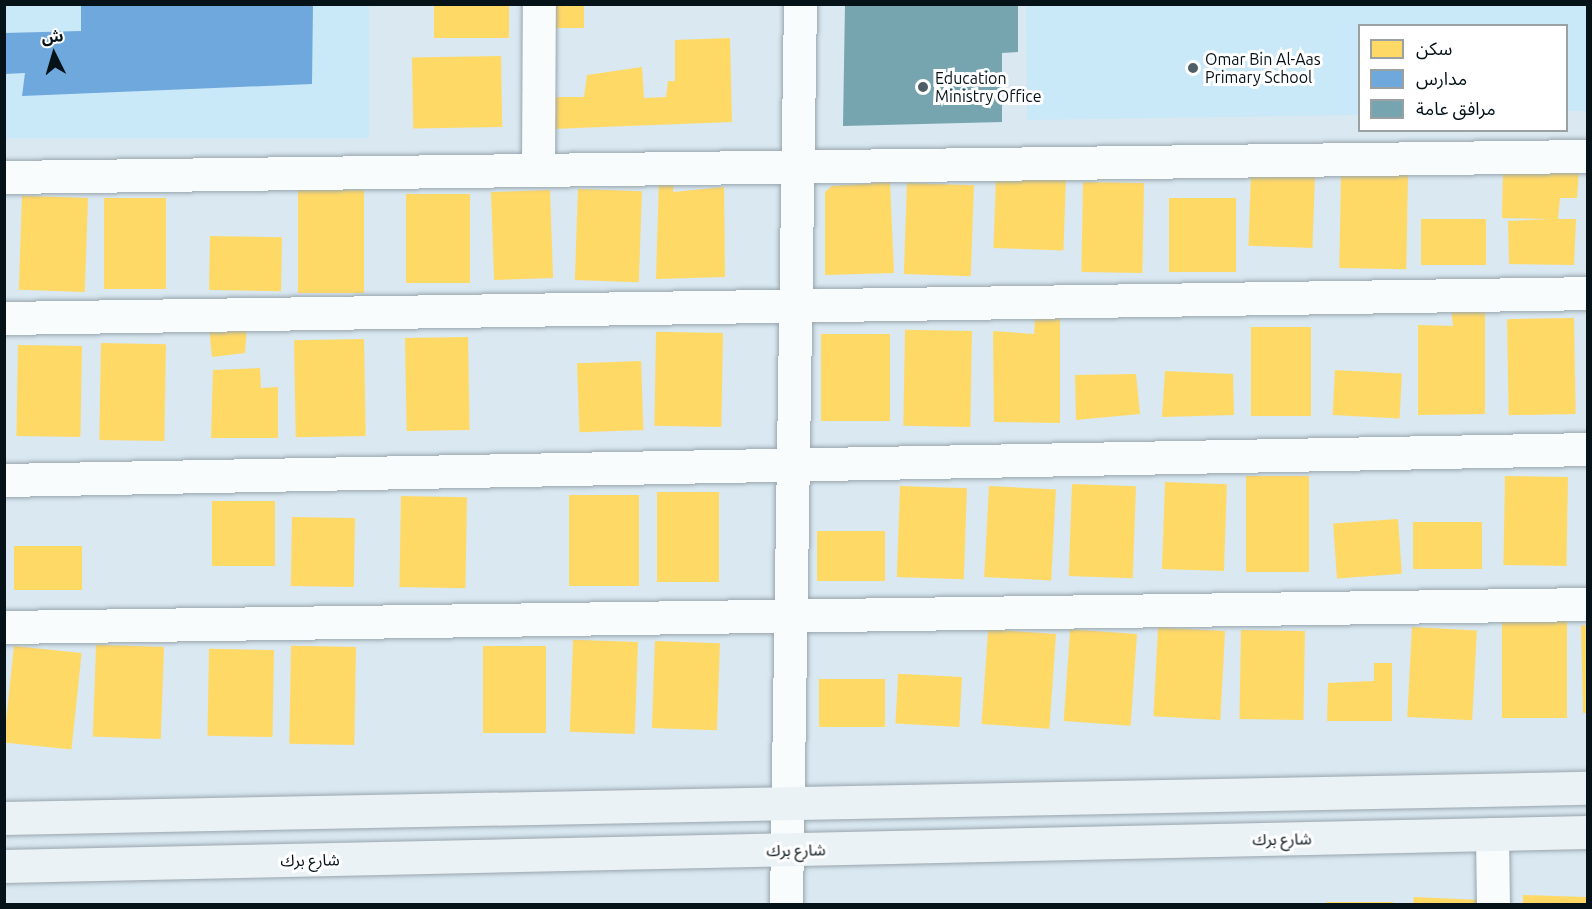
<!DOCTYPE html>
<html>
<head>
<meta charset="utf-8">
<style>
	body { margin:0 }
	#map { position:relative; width:1592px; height:909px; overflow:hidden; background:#d9e8f1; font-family:Ubuntu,"Noto Sans Arabic",sans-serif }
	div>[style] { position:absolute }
	.built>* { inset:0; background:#c9e8f8; transform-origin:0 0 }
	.homes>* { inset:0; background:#ffd966; transform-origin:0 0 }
	.schools>* { inset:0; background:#6fa8dc }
	.public>* { inset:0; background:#76a5af }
	.roads { filter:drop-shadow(0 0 2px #99a5ad) drop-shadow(0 0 2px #99a5ad) }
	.minor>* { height:33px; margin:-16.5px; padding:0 16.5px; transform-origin:16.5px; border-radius:16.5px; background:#f9fcfd }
	.major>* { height:33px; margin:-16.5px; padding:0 16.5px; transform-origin:16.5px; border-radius:16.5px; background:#ebf2f6 }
	.dots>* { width:16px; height:16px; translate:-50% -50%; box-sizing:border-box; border:3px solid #fff; border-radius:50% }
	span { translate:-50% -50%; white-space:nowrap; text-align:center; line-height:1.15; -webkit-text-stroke:6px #fff; paint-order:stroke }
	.poi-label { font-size:16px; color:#051218 }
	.left { translate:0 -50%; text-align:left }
	.street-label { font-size:16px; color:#051218 }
	.frame { position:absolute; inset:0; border:6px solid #051218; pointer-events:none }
	.legend { position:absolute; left:1358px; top:24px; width:210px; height:108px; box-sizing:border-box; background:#fff; border:2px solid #9ba0a3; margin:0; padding:8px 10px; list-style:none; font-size:18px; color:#051218 }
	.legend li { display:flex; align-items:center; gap:12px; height:30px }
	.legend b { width:30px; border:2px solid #9ba0a3 }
	.north { position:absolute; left:24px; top:24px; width:60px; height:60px; -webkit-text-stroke:4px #fff; paint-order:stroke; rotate:355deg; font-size:16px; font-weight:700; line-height:24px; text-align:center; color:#051218 }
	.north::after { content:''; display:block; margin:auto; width:21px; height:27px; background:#051218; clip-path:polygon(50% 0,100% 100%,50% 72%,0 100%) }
</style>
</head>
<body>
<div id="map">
	<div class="built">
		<div style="left:4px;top:5px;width:365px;height:133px"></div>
		<div style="clip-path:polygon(1026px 5px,1587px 5px,1587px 111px,1567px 111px,1566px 26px,1360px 26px,1359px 115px,1027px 120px)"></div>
	</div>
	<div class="homes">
		<div style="left:434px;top:4px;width:75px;height:34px"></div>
		<div style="left:553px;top:4px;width:31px;height:24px"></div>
		<div style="clip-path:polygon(730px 38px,732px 122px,551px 129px,552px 97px,584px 97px,587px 75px,642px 67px,644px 98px,666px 97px,668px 81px,675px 81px,675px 40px)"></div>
		<div style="left:501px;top:56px;width:71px;height:89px;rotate:89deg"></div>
		<div style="clip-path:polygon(1503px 168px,1579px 170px,1577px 198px,1560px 198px,1558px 219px,1576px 219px,1574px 265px,1509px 264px,1508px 221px,1550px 219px,1502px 218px)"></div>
		<div style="left:1341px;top:172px;width:67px;height:96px;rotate:1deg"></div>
		<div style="left:1315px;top:174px;width:74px;height:64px;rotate:92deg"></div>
		<div style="left:996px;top:176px;width:70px;height:72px;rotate:2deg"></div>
		<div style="clip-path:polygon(659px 177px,674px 177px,673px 192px,724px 187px,725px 277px,656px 279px)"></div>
		<div style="clip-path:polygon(890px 182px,894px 273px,825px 275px,825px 192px,832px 186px)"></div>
		<div style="left:1083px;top:182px;width:61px;height:90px;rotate:1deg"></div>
		<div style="left:907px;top:183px;width:67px;height:91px;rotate:2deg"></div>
		<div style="left:578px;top:189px;width:64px;height:91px;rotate:2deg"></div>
		<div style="left:298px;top:190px;width:66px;height:103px"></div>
		<div style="left:550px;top:190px;width:88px;height:59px;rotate:88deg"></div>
		<div style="left:406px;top:194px;width:64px;height:89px"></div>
		<div style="left:88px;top:198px;width:94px;height:66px;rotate:92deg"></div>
		<div style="left:166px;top:198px;width:91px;height:62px;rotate:90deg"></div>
		<div style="left:1169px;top:198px;width:67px;height:74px"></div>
		<div style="left:1421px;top:219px;width:65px;height:46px"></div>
		<div style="left:210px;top:236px;width:72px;height:54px;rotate:1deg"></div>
		<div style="clip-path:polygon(1485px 307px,1485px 414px,1418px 415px,1418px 325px,1453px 326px,1451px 308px)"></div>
		<div style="left:1574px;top:318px;width:96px;height:67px;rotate:89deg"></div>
		<div style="clip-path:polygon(1035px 319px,1060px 319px,1060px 423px,994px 422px,993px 331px,1034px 334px)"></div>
		<div style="clip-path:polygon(247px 325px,245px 353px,212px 357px,209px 326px)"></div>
		<div style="left:1251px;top:327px;width:60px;height:89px"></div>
		<div style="left:972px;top:331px;width:96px;height:67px;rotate:91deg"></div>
		<div style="left:723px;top:333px;width:94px;height:67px;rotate:91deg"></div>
		<div style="left:890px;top:334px;width:87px;height:69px;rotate:90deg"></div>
		<div style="left:468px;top:337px;width:93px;height:63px;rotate:89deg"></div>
		<div style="left:364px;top:339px;width:97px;height:70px;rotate:89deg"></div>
		<div style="left:101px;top:343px;width:65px;height:97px;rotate:1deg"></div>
		<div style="left:18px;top:345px;width:64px;height:91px;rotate:1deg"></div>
		<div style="left:641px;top:361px;width:69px;height:64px;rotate:88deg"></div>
		<div style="clip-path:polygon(260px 368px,261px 388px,278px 387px,278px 438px,211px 438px,213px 370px)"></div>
		<div style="left:1335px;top:370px;width:67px;height:45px;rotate:3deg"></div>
		<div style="clip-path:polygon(1165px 371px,1233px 374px,1234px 415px,1162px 417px)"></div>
		<div style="clip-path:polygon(1136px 374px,1140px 414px,1076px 420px,1075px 375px)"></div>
		<div style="left:1309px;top:476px;width:96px;height:63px;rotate:90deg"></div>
		<div style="left:1505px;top:476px;width:63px;height:89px;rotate:1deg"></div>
		<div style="left:1165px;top:482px;width:62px;height:87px;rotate:2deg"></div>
		<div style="left:1072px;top:484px;width:64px;height:92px;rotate:2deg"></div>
		<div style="left:900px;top:486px;width:67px;height:91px;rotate:2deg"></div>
		<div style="left:989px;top:486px;width:67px;height:91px;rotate:3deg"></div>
		<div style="left:657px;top:492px;width:62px;height:90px"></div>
		<div style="left:569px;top:495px;width:70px;height:91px"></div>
		<div style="left:401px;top:496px;width:66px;height:91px;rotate:1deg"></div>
		<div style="left:212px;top:501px;width:63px;height:65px"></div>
		<div style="left:292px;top:517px;width:63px;height:69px;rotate:1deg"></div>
		<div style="left:1398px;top:519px;width:55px;height:65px;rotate:86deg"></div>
		<div style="left:1413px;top:522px;width:69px;height:47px"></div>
		<div style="left:817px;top:531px;width:68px;height:50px"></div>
		<div style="left:82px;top:546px;width:44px;height:68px;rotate:90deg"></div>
		<div style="left:1502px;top:619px;width:65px;height:99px"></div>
		<div style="clip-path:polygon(1581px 625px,1588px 626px,1588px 713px,1583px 713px)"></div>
		<div style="left:1412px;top:627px;width:65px;height:90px;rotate:3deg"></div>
		<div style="left:1241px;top:630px;width:64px;height:89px;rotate:1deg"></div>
		<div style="left:1225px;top:631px;width:89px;height:67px;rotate:93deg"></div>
		<div style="left:1056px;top:634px;width:95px;height:68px;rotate:94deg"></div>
		<div style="left:1137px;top:634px;width:92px;height:67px;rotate:94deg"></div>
		<div style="left:655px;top:641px;width:65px;height:87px;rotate:2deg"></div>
		<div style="left:638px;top:642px;width:92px;height:65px;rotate:92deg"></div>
		<div style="left:14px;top:646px;width:68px;height:97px;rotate:6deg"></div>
		<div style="left:483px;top:646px;width:63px;height:87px"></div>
		<div style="left:164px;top:647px;width:92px;height:68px;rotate:92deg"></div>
		<div style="left:356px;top:647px;width:98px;height:65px;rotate:91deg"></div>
		<div style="left:274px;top:650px;width:87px;height:65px;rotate:91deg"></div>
		<div style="clip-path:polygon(1374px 663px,1392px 663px,1392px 721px,1327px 721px,1328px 683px,1374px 681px)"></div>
		<div style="left:962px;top:677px;width:50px;height:64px;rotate:93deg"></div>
		<div style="left:819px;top:679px;width:66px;height:48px"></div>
		<div style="clip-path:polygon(1523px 895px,1586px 897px,1587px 904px,1523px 904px)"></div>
		<div style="clip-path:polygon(1414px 897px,1481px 900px,1481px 904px,1413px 904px)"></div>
		<div style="left:1326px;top:902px;width:67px;height:2px"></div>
	</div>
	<div class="schools">
		<div style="clip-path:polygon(81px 4px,313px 4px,312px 84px,22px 96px,25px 73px,4px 74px,4px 33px,81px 31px)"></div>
	</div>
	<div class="public">
		<div style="clip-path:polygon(845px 4px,1018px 4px,1018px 52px,1002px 53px,1002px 122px,843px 126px)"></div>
	</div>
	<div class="roads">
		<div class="minor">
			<div style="left:538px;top:169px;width:165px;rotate:-89.7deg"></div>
			<div style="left:4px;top:177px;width:1584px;rotate:-0.76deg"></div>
			<div style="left:4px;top:318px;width:1584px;rotate:-0.9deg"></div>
			<div style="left:4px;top:480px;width:1584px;rotate:-1.12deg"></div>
			<div style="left:4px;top:627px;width:1584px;rotate:-0.83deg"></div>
			<div style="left:1492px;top:834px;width:70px;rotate:89.2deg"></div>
			<div style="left:786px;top:904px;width:900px;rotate:-89.11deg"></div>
		</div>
		<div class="major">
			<div style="left:4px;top:818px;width:1584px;rotate:-1.09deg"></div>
			<div style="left:4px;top:866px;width:1584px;rotate:-1.23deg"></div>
		</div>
	</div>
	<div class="dots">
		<div style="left:1193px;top:68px;background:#4f5d64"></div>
		<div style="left:923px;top:87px;background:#4f5d64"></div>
	</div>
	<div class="poi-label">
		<span class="left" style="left:1205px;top:68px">Omar Bin Al-Aas<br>Primary School</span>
		<span class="left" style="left:935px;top:87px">Education<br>Ministry Office</span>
	</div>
	<div class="street-label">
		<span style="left:1282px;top:839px;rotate:-1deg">شارع برك</span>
		<span style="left:796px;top:850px;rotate:-1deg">شارع برك</span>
		<span style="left:310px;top:860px;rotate:-1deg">شارع برك</span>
	</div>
	<div class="frame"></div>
	<ul class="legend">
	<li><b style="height:16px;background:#ffd966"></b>سكن</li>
	<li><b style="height:16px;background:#6fa8dc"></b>مدارس</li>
	<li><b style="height:16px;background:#76a5af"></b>مرافق عامة</li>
	</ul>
	<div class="north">ش</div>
</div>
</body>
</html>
